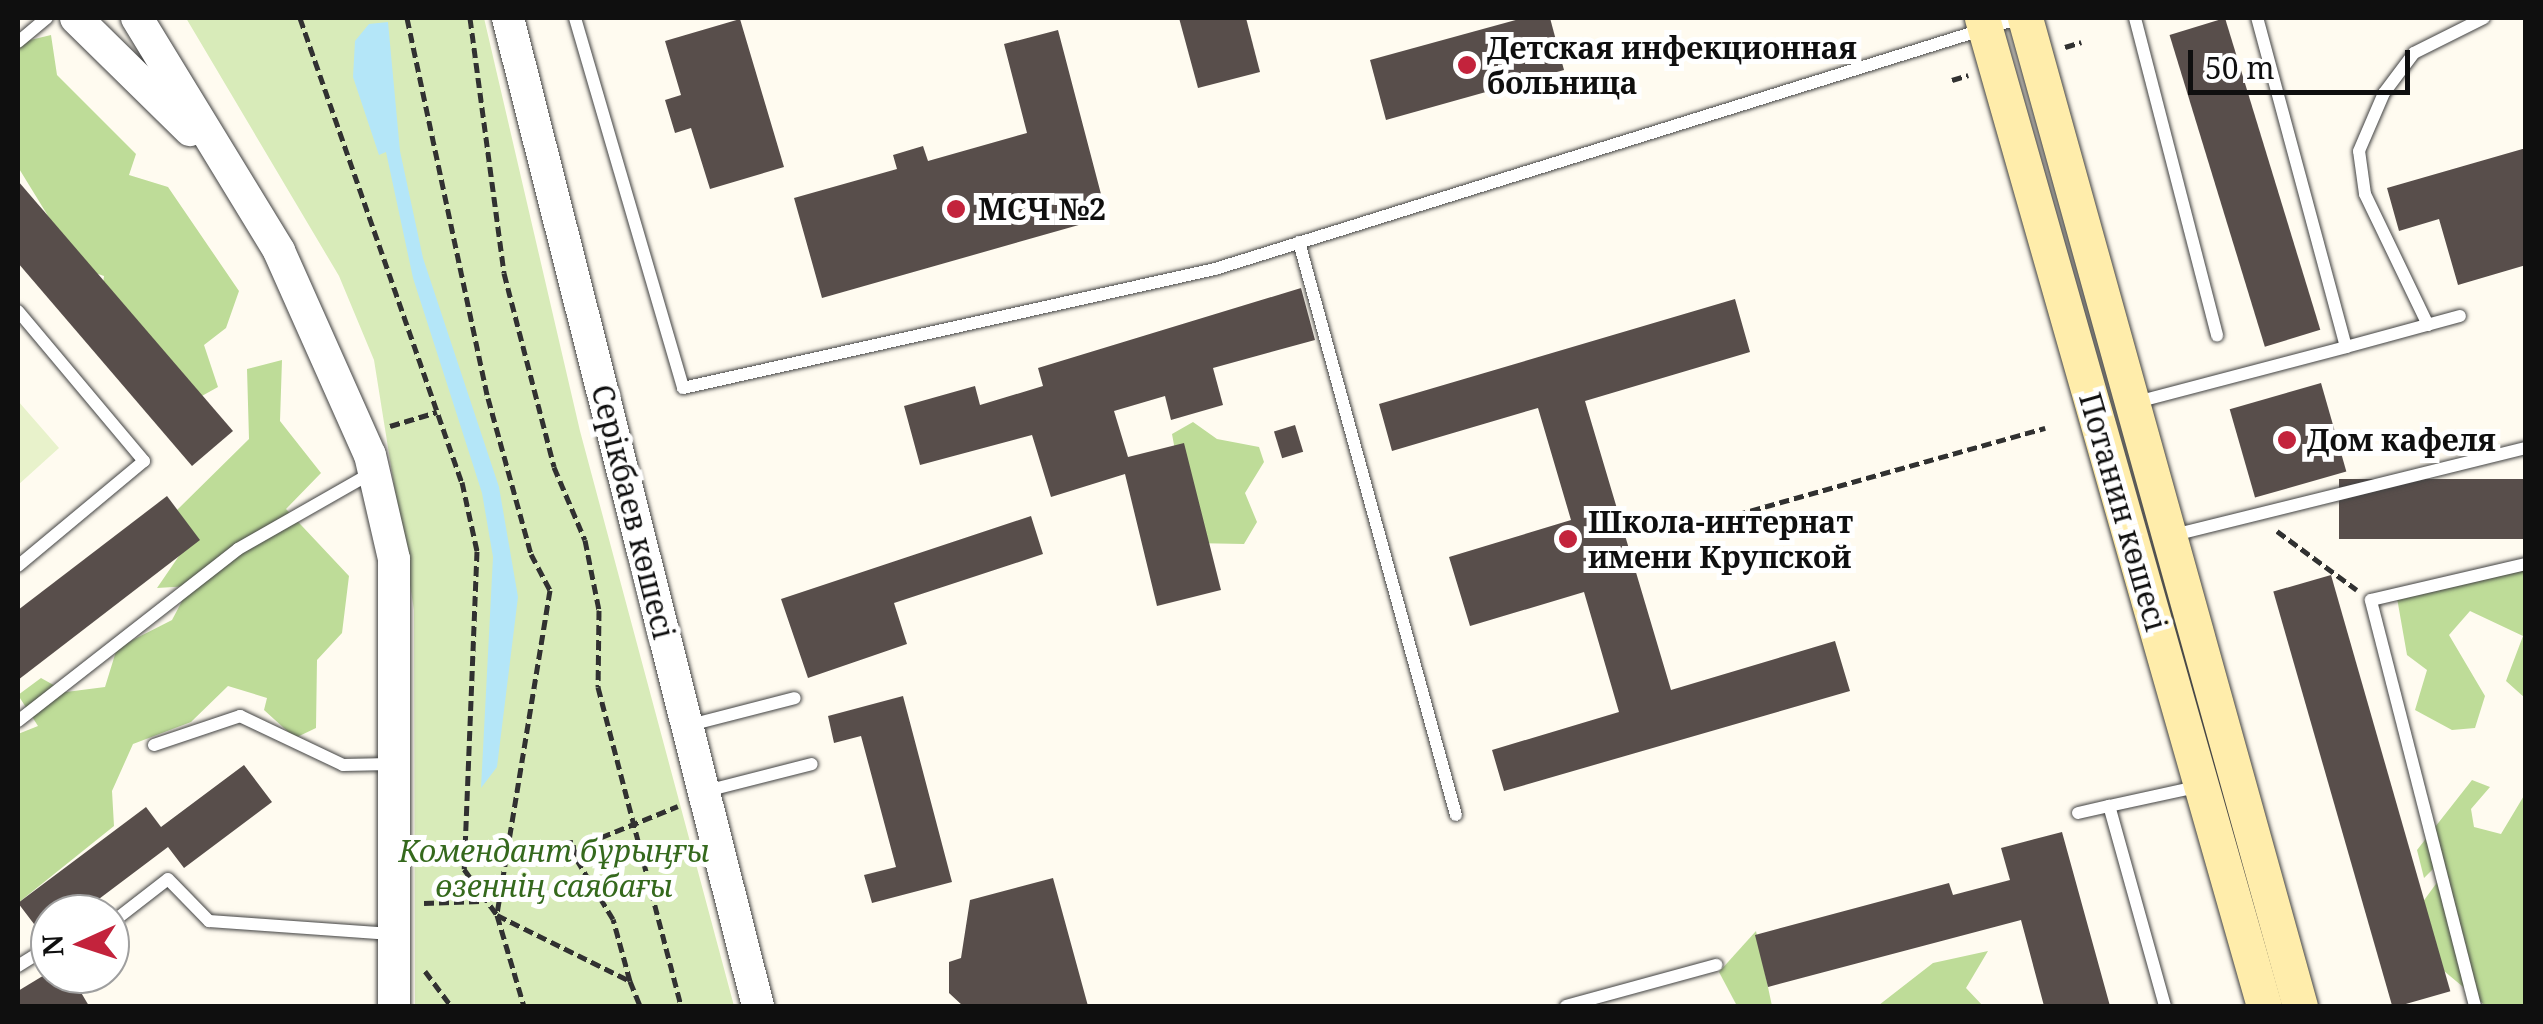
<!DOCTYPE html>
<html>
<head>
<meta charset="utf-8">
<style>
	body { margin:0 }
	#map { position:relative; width:2543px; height:1024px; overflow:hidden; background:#fffbf0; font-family:"Noto Serif",serif }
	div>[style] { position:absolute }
	.green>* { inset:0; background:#d8ebb9 }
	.forest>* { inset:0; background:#bedc98 }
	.pitch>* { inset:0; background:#e8f2cb }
	.water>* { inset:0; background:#b4e6f8 }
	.building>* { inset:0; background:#584e4b; transform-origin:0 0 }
	.path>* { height:5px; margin-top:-2.5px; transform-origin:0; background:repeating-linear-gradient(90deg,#313131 0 10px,transparent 0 15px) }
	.roads { filter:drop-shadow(0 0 2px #424242) drop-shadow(0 0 2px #424242) }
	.service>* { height:12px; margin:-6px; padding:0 6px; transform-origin:6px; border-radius:6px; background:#fff }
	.tertiary>* { height:32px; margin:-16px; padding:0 16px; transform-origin:16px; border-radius:16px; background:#fff }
	.secondary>* { height:35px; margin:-17.5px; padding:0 17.5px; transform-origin:17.5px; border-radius:17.5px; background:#ffedab }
	.dots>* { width:28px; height:28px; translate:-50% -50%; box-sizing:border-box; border:5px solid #fff; border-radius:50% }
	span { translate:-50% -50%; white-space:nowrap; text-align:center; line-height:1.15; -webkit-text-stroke:10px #fff; paint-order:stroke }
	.poi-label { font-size:30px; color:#0f0f0f; font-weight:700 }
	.left { translate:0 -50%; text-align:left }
	.street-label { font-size:30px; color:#0f0f0f }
	.park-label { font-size:30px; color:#35691d; font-style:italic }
	.frame { position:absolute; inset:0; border:20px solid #0f0f0f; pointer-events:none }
	.north { position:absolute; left:30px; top:894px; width:100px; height:100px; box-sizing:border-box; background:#fff; border:2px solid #9f9f9f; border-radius:50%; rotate:267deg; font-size:28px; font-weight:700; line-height:40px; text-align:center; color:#0f0f0f }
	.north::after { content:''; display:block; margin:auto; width:35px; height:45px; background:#c3233c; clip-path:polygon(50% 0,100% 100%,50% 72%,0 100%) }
	.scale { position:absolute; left:2188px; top:50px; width:222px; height:45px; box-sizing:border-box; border:5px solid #0f0f0f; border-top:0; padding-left:12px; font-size:30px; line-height:35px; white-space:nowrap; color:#0f0f0f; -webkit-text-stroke:8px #fff; paint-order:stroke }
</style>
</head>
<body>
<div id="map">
	<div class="green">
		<div style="clip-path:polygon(186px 18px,484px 18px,580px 431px,734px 1006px,415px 1006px,414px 610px,374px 360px,339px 276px)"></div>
	</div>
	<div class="forest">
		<div style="clip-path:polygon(51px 35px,57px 75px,136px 154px,129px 175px,168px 187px,239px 291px,226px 328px,204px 345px,218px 387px,200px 397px,101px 300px,104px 276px,80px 268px,18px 167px,18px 43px)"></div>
		<div style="clip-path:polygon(282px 360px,280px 421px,321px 473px,286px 509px,349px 576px,342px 633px,317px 660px,316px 728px,295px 738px,264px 710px,267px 698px,228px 686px,191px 722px,133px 744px,112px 791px,114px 826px,18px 903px,18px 734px,38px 726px,18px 695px,41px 678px,66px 692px,105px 687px,117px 648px,172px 620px,190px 586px,157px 588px,194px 534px,177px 510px,249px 439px,247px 369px)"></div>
		<div style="clip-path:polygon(1193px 422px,1217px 439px,1259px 447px,1264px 462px,1245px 493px,1257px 522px,1244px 544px,1192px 543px,1172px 434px)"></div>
		<div style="clip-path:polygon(2525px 558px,2525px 698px,2506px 681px,2523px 636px,2470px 611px,2449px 635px,2485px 696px,2475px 728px,2452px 730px,2415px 710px,2427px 670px,2407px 655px,2397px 598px)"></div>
		<div style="clip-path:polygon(2472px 780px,2490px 787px,2471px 809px,2474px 827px,2501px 834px,2525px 794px,2525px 1006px,2486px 1006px,2426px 956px,2414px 914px,2441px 877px,2434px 868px,2424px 878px,2417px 850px)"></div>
		<div style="clip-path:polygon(1756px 931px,1772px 1006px,1737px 1006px,1719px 972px)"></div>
		<div style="clip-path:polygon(1988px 951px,1966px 988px,1983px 1006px,1845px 1006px,1879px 1005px,1933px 963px)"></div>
	</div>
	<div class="pitch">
		<div style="clip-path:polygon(18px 401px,59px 448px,18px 485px)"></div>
	</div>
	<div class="water">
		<div style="clip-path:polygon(388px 22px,400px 151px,423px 258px,499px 487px,518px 597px,497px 767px,481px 788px,493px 557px,482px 493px,413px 278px,386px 152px,379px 155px,353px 77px,355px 41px,369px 24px)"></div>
	</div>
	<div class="building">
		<div style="clip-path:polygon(1179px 18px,1246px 18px,1260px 72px,1198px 88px)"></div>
		<div style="clip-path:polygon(1523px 18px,1550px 18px,1564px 70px,1386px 120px,1370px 60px)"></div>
		<div style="left:2225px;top:18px;width:326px;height:58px;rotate:73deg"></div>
		<div style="clip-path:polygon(740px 19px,784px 167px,710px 189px,691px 128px,675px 133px,665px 100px,681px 95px,665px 41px)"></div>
		<div style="clip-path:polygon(1058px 30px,1107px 217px,822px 298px,794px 198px,897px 169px,893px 155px,923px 146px,928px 161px,1027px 133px,1004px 44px)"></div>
		<div style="clip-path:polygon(2526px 148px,2526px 265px,2458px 285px,2439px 219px,2399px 231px,2387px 188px)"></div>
		<div style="clip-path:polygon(18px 181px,233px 431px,192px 466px,18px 263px)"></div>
		<div style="clip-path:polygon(1301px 288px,1315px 340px,1213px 368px,1223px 405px,1171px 420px,1165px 396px,1114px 411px,1128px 457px,1184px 443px,1221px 590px,1157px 606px,1125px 474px,1051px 497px,1032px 435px,920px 465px,904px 406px,975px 386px,980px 405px,1043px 386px,1038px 368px)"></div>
		<div style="clip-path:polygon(1735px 299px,1750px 352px,1585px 401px,1671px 690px,1835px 641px,1850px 691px,1504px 791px,1492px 750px,1619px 712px,1584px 592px,1470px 626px,1449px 557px,1571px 520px,1538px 408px,1392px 451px,1379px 404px)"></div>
		<div style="left:2321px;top:383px;width:92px;height:95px;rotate:74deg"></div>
		<div style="left:1295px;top:425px;width:28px;height:22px;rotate:73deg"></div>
		<div style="left:2526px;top:479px;width:60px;height:187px;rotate:90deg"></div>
		<div style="clip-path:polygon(167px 496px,200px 540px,18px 680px,18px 610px)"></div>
		<div style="clip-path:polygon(1031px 516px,1043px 554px,894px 603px,907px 644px,808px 678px,781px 599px)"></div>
		<div style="left:2331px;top:575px;width:433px;height:60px;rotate:74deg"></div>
		<div style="clip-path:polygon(903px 696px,952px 882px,872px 903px,864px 875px,896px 867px,861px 736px,834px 743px,828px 716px)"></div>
		<div style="clip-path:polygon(244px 765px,272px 802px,184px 868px,168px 847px,79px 914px,50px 914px,50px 945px,18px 903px,146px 807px,161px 827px)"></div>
		<div style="clip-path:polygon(2062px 832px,2110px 1006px,2044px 1006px,2021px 920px,1768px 987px,1755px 935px,1949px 883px,1953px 895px,2010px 880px,2001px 848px)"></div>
		<div style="clip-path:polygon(1053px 878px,1088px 1006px,963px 1006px,949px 993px,949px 962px,961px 958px,970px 900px)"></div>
		<div style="clip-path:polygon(46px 974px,70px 974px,89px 1006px,18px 1006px,18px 991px)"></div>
	</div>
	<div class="path">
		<div style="left:300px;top:18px;width:491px;rotate:70.8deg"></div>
		<div style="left:462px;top:482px;width:71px;rotate:77.7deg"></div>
		<div style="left:477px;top:551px;width:318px;rotate:92.3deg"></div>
		<div style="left:464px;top:869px;width:57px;rotate:54.3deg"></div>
		<div style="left:497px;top:915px;width:148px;rotate:26.4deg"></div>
		<div style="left:630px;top:981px;width:64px;rotate:-105.3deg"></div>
		<div style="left:613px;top:919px;width:75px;rotate:-121.4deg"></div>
		<div style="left:574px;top:855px;width:13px;rotate:-94deg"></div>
		<div style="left:573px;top:842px;width:22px;rotate:175deg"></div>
		<div style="left:551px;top:844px;width:23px;rotate:56deg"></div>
		<div style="left:564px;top:863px;width:6px;rotate:-31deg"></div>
		<div style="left:569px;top:860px;width:7px;rotate:-45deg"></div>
		<div style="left:574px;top:855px;width:18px;rotate:-43deg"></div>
		<div style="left:587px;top:843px;width:98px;rotate:-22.1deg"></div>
		<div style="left:407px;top:18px;width:389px;rotate:78deg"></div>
		<div style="left:488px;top:398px;width:162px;rotate:74.6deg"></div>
		<div style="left:531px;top:554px;width:41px;rotate:62.2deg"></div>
		<div style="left:550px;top:590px;width:329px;rotate:99.3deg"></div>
		<div style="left:497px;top:915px;width:95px;rotate:73.5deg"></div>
		<div style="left:470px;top:18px;width:257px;rotate:82.4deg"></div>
		<div style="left:504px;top:273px;width:200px;rotate:75.5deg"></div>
		<div style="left:554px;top:467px;width:79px;rotate:67deg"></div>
		<div style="left:585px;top:540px;width:71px;rotate:78.7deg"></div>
		<div style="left:599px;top:610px;width:77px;rotate:90.7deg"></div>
		<div style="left:598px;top:687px;width:330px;rotate:75.4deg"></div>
		<div style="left:2065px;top:47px;width:17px;rotate:-17deg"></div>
		<div style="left:1952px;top:80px;width:17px;rotate:-17deg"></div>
		<div style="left:390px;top:426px;width:49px;rotate:-16.6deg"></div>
		<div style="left:2277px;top:531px;width:99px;rotate:36.4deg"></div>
		<div style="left:1664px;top:535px;width:396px;rotate:-15.7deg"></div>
		<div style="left:511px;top:847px;width:40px;rotate:-4.3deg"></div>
		<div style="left:424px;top:903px;width:57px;rotate:-2deg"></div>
		<div style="left:425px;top:971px;width:44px;rotate:53.4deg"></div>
		<div style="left:630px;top:981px;width:27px;rotate:68deg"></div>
	</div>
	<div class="roads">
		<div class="service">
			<div style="left:575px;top:18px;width:385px;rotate:73.7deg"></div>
			<div style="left:683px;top:388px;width:545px;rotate:-12.61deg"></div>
			<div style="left:1215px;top:269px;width:843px;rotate:-17.32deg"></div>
			<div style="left:2135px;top:18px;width:328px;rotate:75.5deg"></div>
			<div style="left:18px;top:42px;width:38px;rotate:-40deg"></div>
			<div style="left:1299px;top:242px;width:594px;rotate:74.68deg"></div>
			<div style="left:18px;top:311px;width:196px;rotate:50deg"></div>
			<div style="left:144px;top:461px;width:164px;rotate:140.2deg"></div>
			<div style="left:2428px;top:325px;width:145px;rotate:-115.7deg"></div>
			<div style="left:2365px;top:194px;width:43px;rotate:-97.9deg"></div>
			<div style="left:2359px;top:151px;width:63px;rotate:-66.7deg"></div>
			<div style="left:2384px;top:93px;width:50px;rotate:-53.1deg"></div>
			<div style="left:2414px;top:53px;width:78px;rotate:-26.6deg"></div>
			<div style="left:2346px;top:347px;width:118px;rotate:-15.2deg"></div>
			<div style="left:2133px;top:403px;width:220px;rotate:-14.7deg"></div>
			<div style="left:2346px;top:347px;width:341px;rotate:-105.1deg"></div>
			<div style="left:2174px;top:535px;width:363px;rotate:-13.9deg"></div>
			<div style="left:18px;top:721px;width:279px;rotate:-38deg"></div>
			<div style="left:238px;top:549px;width:153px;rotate:-29.7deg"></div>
			<div style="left:690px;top:725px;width:108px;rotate:-14.4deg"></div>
			<div style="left:154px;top:745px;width:91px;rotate:-18.6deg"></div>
			<div style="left:240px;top:716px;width:114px;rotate:25.4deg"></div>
			<div style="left:343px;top:765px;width:47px;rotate:-1.2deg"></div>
			<div style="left:706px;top:791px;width:109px;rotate:-14.3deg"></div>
			<div style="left:2078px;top:813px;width:32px;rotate:-13deg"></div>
			<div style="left:110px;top:924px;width:73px;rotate:-37.8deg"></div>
			<div style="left:168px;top:879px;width:59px;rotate:45.7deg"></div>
			<div style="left:209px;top:921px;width:183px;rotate:4.1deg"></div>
			<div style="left:18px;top:966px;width:22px;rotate:-32deg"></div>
			<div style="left:1566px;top:1006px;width:156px;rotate:-15.3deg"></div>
			<div style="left:2165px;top:1006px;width:208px;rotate:-105.6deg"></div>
			<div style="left:2109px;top:806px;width:90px;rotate:-12.2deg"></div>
			<div style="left:2475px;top:1006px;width:419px;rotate:-104.4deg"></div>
			<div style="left:2371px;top:600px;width:159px;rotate:-13.1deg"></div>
		</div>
		<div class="tertiary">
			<div style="left:76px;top:18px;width:160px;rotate:44.5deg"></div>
			<div style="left:137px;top:18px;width:273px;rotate:58.6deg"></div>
			<div style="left:279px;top:251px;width:223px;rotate:66deg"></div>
			<div style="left:370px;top:455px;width:107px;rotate:77deg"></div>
			<div style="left:394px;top:559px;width:447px;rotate:90deg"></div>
			<div style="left:508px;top:18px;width:1019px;rotate:75.8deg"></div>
		</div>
		<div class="secondary">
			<div style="left:1982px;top:18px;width:1027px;rotate:74.07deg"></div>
			<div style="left:2025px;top:18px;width:1026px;rotate:74.45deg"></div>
		</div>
	</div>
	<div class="dots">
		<div style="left:1467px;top:65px;background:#c3233c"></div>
		<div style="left:956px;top:209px;background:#c3233c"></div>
		<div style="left:2287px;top:440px;background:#c3233c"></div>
		<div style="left:1568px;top:539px;background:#c3233c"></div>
	</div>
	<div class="poi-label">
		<span class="left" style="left:1487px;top:65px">Детская инфекционная<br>больница</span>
		<span class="left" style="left:978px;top:209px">МСЧ №2</span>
		<span class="left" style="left:2307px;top:440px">Дом кафеля</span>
		<span class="left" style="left:1588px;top:539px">Школа-интернат<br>имени Крупской</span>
	</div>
	<div class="street-label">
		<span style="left:633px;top:512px;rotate:76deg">Серікбаев көшесі</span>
		<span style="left:2123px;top:512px;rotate:74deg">Потанин көшесі</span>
	</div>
	<div class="park-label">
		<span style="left:554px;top:868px">Комендант бұрыңғы<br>өзеннің саябағы</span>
	</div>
	<div class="frame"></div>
	<div class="north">N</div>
	<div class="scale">50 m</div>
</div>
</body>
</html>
